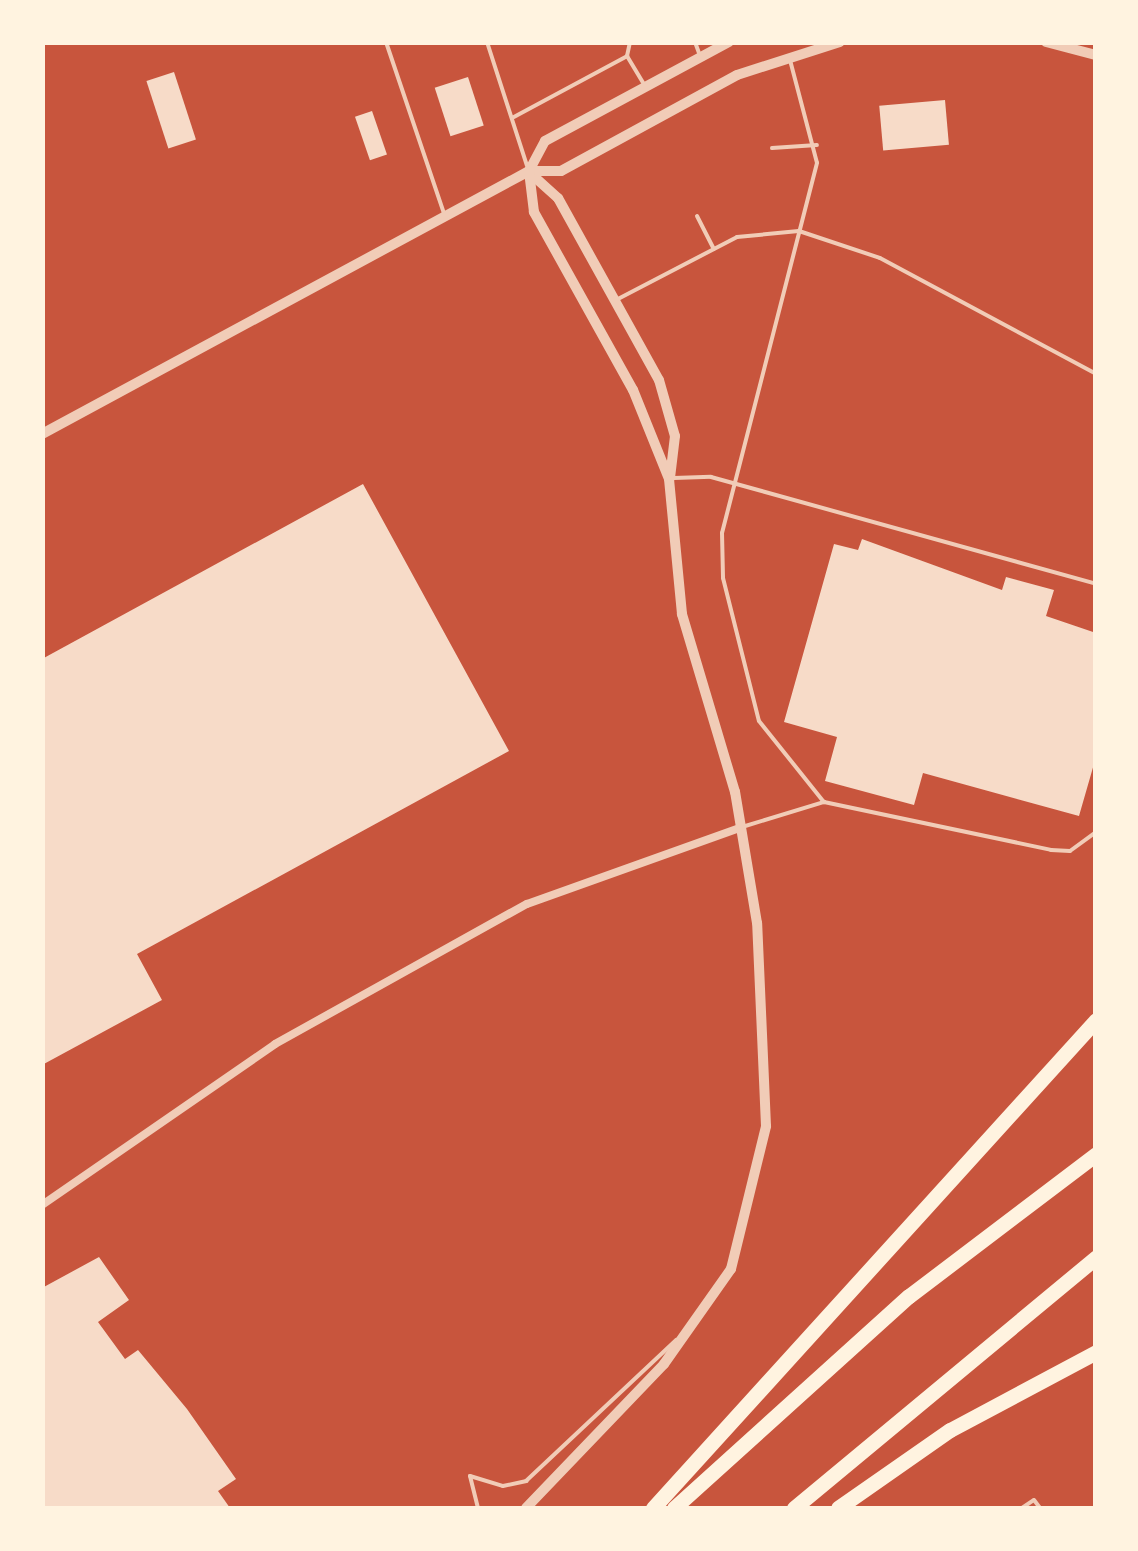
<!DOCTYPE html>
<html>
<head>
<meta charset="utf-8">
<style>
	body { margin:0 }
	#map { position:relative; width:1138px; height:1551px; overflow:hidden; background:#c8553d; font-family:"Source Sans 3",sans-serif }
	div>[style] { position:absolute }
	.building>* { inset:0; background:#f7dbc8; transform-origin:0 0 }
	.service>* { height:4px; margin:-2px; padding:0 2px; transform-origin:2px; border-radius:2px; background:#f1ccb7 }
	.minor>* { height:8px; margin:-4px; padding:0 4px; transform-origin:4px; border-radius:4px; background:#f1ccb7 }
	.tertiary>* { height:10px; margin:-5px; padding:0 5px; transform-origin:5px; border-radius:5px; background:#f1ccb7 }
	.motorway>* { height:15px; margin:-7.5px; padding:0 7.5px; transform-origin:7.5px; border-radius:7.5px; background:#fff3e0 }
	span { translate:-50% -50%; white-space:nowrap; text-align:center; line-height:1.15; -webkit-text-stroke:9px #fff3e0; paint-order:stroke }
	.frame { position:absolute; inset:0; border:45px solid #fff3e0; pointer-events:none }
</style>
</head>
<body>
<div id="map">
	<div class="building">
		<div style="left:174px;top:72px;width:71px;height:29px;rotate:72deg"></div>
		<div style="left:468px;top:77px;width:51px;height:35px;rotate:72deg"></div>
		<div style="left:945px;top:100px;width:45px;height:66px;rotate:85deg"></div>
		<div style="left:372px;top:111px;width:46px;height:18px;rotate:71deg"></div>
		<div style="clip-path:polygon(363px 484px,509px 751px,137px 954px,162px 1000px,42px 1065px,42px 659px)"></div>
		<div style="clip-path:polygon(862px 539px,1002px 590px,1006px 577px,1054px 590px,1046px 616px,1096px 633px,1096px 757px,1079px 816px,923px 773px,914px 805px,825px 781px,837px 737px,784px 722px,834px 544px,858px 550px)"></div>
		<div style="clip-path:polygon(99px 1257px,129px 1300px,98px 1322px,125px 1359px,138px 1350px,187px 1409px,236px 1479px,218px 1491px,230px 1508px,42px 1508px,42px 1288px)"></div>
	</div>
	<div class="service">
		<div style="left:386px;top:42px;width:184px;rotate:71.3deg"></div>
		<div style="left:487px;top:42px;width:130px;rotate:72.1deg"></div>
		<div style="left:630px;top:42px;width:14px;rotate:102deg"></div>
		<div style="left:627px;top:56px;width:35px;rotate:59deg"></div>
		<div style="left:695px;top:42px;width:15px;rotate:70deg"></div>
		<div style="left:790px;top:60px;width:106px;rotate:75.3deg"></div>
		<div style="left:817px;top:163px;width:382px;rotate:104.4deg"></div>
		<div style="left:722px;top:533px;width:45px;rotate:88.7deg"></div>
		<div style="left:723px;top:578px;width:147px;rotate:75.9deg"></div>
		<div style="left:759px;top:721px;width:104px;rotate:51.3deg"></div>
		<div style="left:512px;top:118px;width:131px;rotate:-28.3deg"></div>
		<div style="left:772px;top:148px;width:45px;rotate:-3.8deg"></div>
		<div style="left:697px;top:216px;width:37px;rotate:63deg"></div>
		<div style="left:616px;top:300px;width:136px;rotate:-27.5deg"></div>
		<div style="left:737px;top:237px;width:62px;rotate:-5.5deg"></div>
		<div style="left:799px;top:231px;width:85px;rotate:18.4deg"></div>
		<div style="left:880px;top:258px;width:245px;rotate:28.2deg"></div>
		<div style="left:674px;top:478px;width:37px;rotate:-2deg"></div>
		<div style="left:711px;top:477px;width:400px;rotate:15.5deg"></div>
		<div style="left:742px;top:827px;width:86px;rotate:-17deg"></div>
		<div style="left:824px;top:802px;width:232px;rotate:11.9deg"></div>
		<div style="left:1051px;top:850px;width:19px;rotate:3deg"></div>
		<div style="left:1070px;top:851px;width:32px;rotate:-36deg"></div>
		<div style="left:470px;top:1476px;width:34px;rotate:17deg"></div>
		<div style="left:503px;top:1486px;width:24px;rotate:-12deg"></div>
		<div style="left:526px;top:1481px;width:206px;rotate:-43.2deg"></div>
		<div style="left:470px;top:1476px;width:33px;rotate:76deg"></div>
		<div style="left:1022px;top:1508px;width:14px;rotate:-34deg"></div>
		<div style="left:1034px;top:1500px;width:10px;rotate:53deg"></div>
	</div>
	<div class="minor">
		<div style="left:42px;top:1205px;width:283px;rotate:-34.6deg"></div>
		<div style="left:275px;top:1044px;width:288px;rotate:-29.1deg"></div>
		<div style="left:527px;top:904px;width:228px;rotate:-19.7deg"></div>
	</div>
	<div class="tertiary">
		<div style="left:1046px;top:42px;width:52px;rotate:14.6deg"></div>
		<div style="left:529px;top:171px;width:34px;rotate:-62deg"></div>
		<div style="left:545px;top:141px;width:209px;rotate:-28.3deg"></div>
		<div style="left:529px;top:172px;width:39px;rotate:42deg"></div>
		<div style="left:558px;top:198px;width:208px;rotate:61deg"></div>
		<div style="left:659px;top:380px;width:58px;rotate:74.1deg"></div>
		<div style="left:675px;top:436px;width:42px;rotate:96.8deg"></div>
		<div style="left:42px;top:434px;width:553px;rotate:-28.37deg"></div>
		<div style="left:529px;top:171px;width:32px"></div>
		<div style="left:561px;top:171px;width:200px;rotate:-28.6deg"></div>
		<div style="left:737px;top:75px;width:108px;rotate:-17.8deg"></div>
		<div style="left:526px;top:1508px;width:199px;rotate:-46.2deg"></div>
		<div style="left:664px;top:1364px;width:116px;rotate:-54.8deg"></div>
		<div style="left:731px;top:1269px;width:147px;rotate:-76.2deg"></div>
		<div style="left:766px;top:1126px;width:203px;rotate:-92.5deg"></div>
		<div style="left:757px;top:923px;width:133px;rotate:-99.5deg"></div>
		<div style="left:735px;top:792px;width:186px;rotate:-106.6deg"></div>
		<div style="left:682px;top:614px;width:136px;rotate:-95.5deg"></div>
		<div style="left:669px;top:479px;width:96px;rotate:-112deg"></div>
		<div style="left:633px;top:390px;width:204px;rotate:-119.1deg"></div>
		<div style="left:534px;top:212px;width:41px;rotate:-97deg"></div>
	</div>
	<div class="motorway">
		<div style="left:653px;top:1508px;width:659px;rotate:-47.77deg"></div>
		<div style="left:674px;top:1508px;width:316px;rotate:-42.1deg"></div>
		<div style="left:909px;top:1296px;width:235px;rotate:-37.2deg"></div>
		<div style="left:794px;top:1508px;width:393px;rotate:-39.7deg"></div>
		<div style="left:838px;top:1508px;width:136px;rotate:-34.9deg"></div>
		<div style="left:950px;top:1430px;width:166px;rotate:-28.1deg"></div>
	</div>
	<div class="frame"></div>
</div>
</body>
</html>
